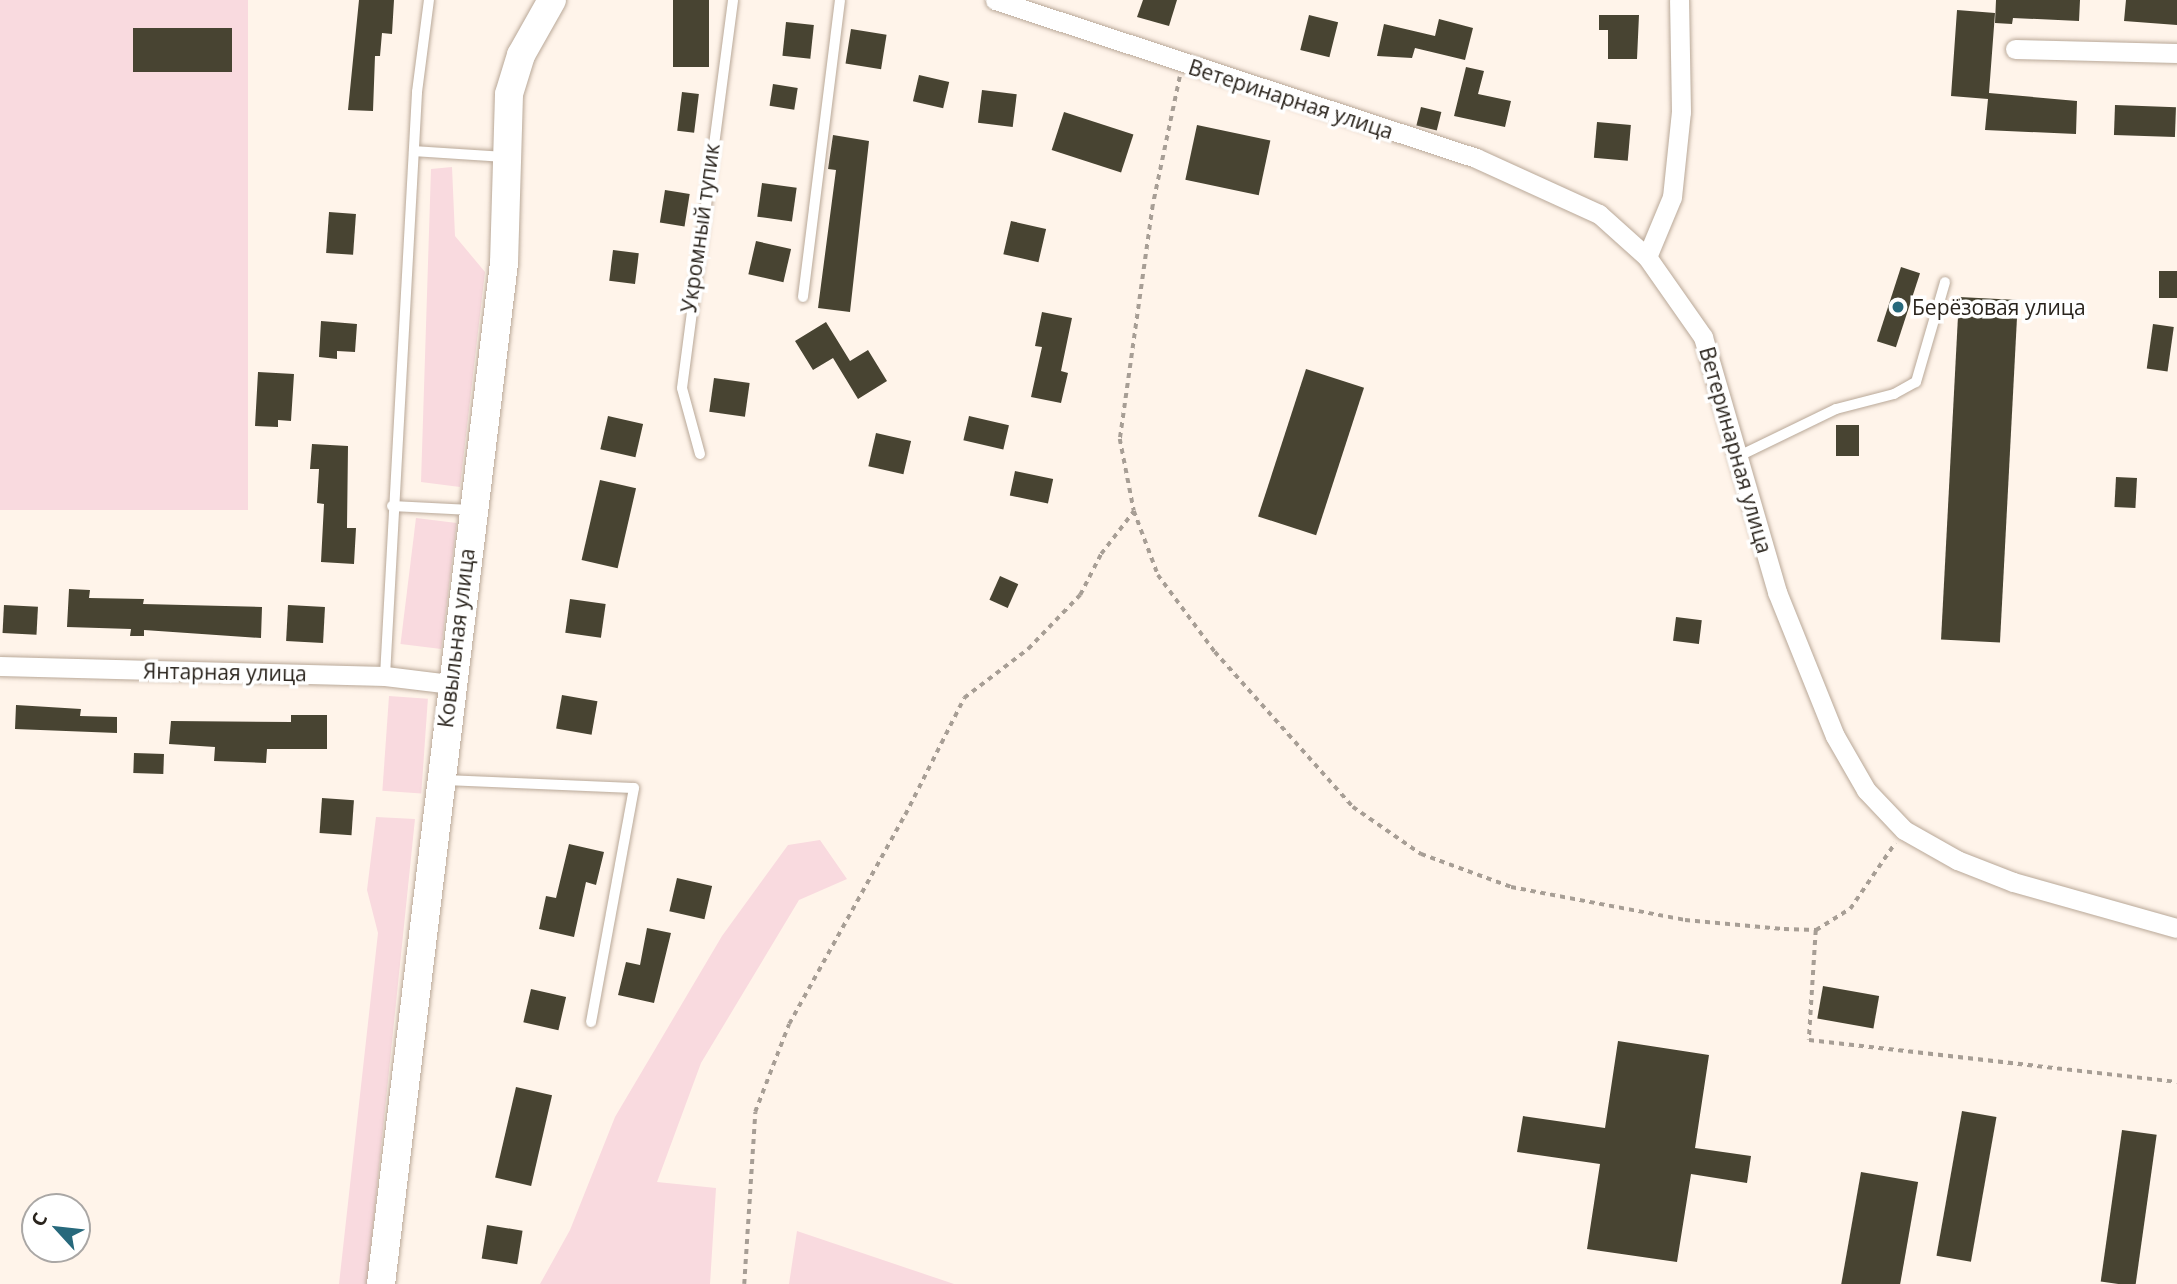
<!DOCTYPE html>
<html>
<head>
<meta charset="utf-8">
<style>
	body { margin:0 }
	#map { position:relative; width:2177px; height:1284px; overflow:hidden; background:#fff4ea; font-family:"Open Sans",sans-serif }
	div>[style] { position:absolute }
	.green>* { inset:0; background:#f9dadf; transform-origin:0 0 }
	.building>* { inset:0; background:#484432; transform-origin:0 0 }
	.path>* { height:3.5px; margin-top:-1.75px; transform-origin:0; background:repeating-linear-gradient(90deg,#a79e95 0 5px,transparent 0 10px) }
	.roads { filter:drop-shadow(0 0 2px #b9a898) drop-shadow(0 0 2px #b9a898) }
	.lane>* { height:10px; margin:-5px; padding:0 5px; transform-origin:5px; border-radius:5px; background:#fff }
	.street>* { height:19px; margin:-9.5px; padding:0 9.5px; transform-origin:9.5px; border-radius:9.5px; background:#fff }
	.secondary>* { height:28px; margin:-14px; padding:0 14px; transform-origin:14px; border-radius:14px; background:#fff }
	.dots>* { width:19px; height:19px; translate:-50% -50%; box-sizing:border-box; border:4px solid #fff; border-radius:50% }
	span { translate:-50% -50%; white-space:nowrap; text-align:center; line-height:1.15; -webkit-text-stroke:7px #fff; paint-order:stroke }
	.street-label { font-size:21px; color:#2a241d }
	.poi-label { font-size:21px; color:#2a241d }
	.left { translate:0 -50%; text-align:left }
	.north { position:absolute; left:21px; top:1193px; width:70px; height:70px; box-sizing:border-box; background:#fff; border:2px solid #aaa7a5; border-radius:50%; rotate:297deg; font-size:19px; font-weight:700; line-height:28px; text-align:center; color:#2a241d }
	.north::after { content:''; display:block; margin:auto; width:24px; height:32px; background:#27697c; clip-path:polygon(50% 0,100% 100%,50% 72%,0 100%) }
</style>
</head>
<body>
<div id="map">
	<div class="green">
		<div style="left:0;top:0;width:248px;height:510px"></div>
		<div style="clip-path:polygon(452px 167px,455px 236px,485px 272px,460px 487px,421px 482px,431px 169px)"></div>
		<div style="left:416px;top:518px;width:41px;height:127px;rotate:7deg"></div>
		<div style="left:389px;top:696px;width:39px;height:95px;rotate:4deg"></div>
		<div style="clip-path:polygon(376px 817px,415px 819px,367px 1284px,339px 1284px,378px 933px,367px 890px)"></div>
		<div style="clip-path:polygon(820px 840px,847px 879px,799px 900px,701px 1063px,657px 1182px,716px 1188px,710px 1284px,540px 1284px,570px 1230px,615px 1117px,722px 936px,788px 845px)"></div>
		<div style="clip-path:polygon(797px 1231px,954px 1284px,789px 1284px)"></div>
	</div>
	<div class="building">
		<div style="clip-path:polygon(359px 0,394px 0,392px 34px,382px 33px,380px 56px,375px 56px,373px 111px,348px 110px)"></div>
		<div style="left:673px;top:0;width:36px;height:67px"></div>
		<div style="clip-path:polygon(1143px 0,1177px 0,1169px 26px,1137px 17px)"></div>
		<div style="clip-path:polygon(1996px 0,2080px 0,2079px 21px,2013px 18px,2012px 24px,1995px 23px)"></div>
		<div style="clip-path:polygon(2126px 0,2177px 0,2177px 25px,2124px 21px)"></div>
		<div style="clip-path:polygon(1957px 10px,1995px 13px,1989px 93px,2077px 101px,2076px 134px,1985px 130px,1988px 99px,1951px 96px)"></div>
		<div style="left:1309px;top:15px;width:30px;height:36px;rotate:14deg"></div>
		<div style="clip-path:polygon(1599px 15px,1639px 15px,1637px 59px,1608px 59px,1608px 30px,1599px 30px)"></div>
		<div style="clip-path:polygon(1439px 19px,1473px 28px,1465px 60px,1415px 48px,1412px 58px,1377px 56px,1384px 24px,1435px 36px)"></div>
		<div style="left:786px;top:22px;width:28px;height:34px;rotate:6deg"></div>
		<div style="left:232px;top:28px;width:44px;height:99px;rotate:90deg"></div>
		<div style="left:851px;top:29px;width:36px;height:35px;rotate:9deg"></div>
		<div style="clip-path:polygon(1466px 67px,1484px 71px,1478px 94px,1511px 101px,1505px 127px,1454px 116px)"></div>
		<div style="left:919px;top:75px;width:31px;height:27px;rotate:13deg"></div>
		<div style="left:773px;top:84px;width:25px;height:22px;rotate:9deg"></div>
		<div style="left:982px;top:90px;width:35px;height:33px;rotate:7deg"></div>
		<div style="left:682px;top:92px;width:17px;height:39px;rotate:7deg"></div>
		<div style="left:2115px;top:105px;width:61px;height:30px;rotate:2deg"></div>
		<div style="left:1421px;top:107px;width:21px;height:19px;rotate:14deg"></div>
		<div style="left:1064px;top:112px;width:73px;height:40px;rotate:18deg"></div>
		<div style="left:1597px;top:122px;width:34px;height:36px;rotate:5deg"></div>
		<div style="left:1197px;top:125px;width:75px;height:56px;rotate:12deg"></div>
		<div style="clip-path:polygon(833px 135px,869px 141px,850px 312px,818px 308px,836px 170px,828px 169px)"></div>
		<div style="left:762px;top:183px;width:35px;height:34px;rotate:8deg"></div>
		<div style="left:665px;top:190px;width:25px;height:33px;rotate:9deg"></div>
		<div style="left:329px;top:212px;width:27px;height:41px;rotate:4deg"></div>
		<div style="left:1011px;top:221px;width:36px;height:34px;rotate:13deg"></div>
		<div style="left:756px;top:241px;width:36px;height:34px;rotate:13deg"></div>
		<div style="left:613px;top:250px;width:26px;height:31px;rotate:7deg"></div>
		<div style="left:1901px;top:267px;width:20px;height:78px;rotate:18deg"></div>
		<div style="left:2159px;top:271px;width:18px;height:27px"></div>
		<div style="left:1959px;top:297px;width:59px;height:343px;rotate:3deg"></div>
		<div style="clip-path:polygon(1042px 312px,1072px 318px,1061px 371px,1068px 373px,1061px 403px,1031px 397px,1042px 347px,1035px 346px)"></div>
		<div style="clip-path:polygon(321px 321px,357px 324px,355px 352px,337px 351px,337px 359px,319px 357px)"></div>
		<div style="clip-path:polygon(826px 322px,850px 361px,868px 350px,887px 381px,858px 399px,833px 358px,813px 370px,795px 341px)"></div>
		<div style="left:2153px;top:324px;width:21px;height:45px;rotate:8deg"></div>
		<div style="left:1306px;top:369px;width:61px;height:155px;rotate:18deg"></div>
		<div style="clip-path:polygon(258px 372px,294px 374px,291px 421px,278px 420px,278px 427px,255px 426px)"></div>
		<div style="left:714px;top:378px;width:36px;height:34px;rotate:8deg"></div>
		<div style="left:608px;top:416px;width:36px;height:34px;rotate:13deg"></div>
		<div style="left:969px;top:416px;width:41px;height:25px;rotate:13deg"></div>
		<div style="left:1836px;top:425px;width:23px;height:31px"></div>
		<div style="left:876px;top:433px;width:36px;height:34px;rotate:13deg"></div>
		<div style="clip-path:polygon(312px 444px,348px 446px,347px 528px,356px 528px,354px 564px,321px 562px,324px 504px,317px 503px,319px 469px,310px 469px)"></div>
		<div style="left:1015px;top:471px;width:39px;height:25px;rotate:12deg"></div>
		<div style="left:2116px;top:477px;width:21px;height:30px;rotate:3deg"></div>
		<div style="left:600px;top:480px;width:37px;height:82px;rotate:13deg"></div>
		<div style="left:1000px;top:576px;width:20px;height:26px;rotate:24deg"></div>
		<div style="clip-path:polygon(69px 589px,90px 590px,89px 598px,144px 599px,143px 604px,262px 607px,261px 638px,144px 630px,144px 636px,130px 636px,131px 629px,67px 627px)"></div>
		<div style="left:570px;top:599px;width:36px;height:34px;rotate:8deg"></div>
		<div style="left:4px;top:605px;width:34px;height:28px;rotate:3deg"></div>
		<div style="left:288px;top:605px;width:37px;height:36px;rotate:3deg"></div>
		<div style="left:1676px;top:617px;width:26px;height:24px;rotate:7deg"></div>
		<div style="left:562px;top:695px;width:36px;height:34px;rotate:10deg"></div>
		<div style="clip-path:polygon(16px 705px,81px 709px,80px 716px,117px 717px,117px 733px,15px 729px)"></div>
		<div style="clip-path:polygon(291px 715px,327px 715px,327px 749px,267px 749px,266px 763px,214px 761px,215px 747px,169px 744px,171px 721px,291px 722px)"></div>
		<div style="left:134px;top:753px;width:30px;height:20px;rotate:2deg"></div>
		<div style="left:322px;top:798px;width:32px;height:35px;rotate:4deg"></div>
		<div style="clip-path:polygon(569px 844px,604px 852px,596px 885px,586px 882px,574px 937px,539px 929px,546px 896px,556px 898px)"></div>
		<div style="left:677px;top:878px;width:36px;height:34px;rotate:13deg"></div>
		<div style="clip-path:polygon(647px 928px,671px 933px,654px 1003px,618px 995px,626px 962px,640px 965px)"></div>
		<div style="left:1823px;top:986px;width:57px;height:33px;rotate:10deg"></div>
		<div style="left:531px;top:989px;width:36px;height:34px;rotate:13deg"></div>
		<div style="clip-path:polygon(1618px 1041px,1709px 1055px,1695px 1148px,1751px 1156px,1747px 1183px,1691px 1174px,1677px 1262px,1587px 1249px,1600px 1164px,1517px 1152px,1523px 1116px,1605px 1128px)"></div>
		<div style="left:516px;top:1087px;width:37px;height:93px;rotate:13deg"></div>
		<div style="left:1962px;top:1111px;width:35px;height:147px;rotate:10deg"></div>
		<div style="left:2122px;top:1130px;width:35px;height:153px;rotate:8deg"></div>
		<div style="left:1861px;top:1172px;width:58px;height:114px;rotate:10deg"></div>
		<div style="left:487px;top:1225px;width:36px;height:34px;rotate:9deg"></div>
	</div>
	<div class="path">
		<div style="left:1180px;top:77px;width:131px;rotate:101.9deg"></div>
		<div style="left:1153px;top:205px;width:236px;rotate:98deg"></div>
		<div style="left:1120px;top:439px;width:73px;rotate:79deg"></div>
		<div style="left:1134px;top:511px;width:68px;rotate:69.4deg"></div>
		<div style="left:1158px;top:575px;width:96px;rotate:53.5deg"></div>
		<div style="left:1215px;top:652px;width:208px;rotate:48.3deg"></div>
		<div style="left:1353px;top:807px;width:83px;rotate:34.7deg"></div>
		<div style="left:1421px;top:854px;width:96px;rotate:20.1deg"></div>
		<div style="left:1511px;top:887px;width:177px;rotate:10.7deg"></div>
		<div style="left:1685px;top:920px;width:99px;rotate:5.2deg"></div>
		<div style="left:1784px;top:929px;width:32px;rotate:2deg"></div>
		<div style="left:1816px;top:930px;width:40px;rotate:-32deg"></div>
		<div style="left:1850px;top:909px;width:80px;rotate:-55.7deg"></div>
		<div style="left:1816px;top:930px;width:110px;rotate:93.6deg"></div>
		<div style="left:1809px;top:1040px;width:370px;rotate:6.5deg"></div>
		<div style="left:744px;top:1284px;width:172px;rotate:-86.3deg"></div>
		<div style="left:755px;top:1112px;width:94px;rotate:-68.9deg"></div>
		<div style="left:789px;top:1024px;width:239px;rotate:-61deg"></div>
		<div style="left:905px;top:815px;width:131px;rotate:-63.2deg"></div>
		<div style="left:964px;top:698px;width:81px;rotate:-37.4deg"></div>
		<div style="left:1028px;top:649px;width:75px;rotate:-46.1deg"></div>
		<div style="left:1080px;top:595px;width:46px;rotate:-62.9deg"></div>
		<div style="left:1101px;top:554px;width:54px;rotate:-52.5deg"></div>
	</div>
	<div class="roads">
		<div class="lane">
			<div style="left:414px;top:151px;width:90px;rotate:3.8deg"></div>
			<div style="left:803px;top:297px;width:299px;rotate:-82.9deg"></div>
			<div style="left:700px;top:454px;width:68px;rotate:-105.3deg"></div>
			<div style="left:682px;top:388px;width:391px;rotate:-82.5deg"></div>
			<div style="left:1737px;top:457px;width:110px;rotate:-25.9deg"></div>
			<div style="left:1836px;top:409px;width:60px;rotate:-14.5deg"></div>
			<div style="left:1894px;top:394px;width:25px;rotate:-29deg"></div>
			<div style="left:1916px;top:382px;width:104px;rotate:-73.8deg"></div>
			<div style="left:392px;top:506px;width:79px;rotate:2.9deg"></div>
			<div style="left:385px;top:676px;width:585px;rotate:-86.86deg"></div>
			<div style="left:417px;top:92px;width:93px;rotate:-82.6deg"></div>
			<div style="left:444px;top:780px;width:190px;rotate:2.4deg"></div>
			<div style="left:634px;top:788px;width:238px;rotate:100.4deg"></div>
		</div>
		<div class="street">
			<div style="left:995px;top:0;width:506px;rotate:18.18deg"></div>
			<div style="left:1476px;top:158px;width:135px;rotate:24.5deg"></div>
			<div style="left:1599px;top:214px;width:64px;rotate:41.9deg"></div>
			<div style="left:1647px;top:257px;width:98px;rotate:55deg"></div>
			<div style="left:1703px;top:337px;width:266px;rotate:73.8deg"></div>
			<div style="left:1777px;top:592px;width:155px;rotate:68.1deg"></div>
			<div style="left:1835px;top:736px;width:62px;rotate:60.1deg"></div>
			<div style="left:1866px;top:790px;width:55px;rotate:46.5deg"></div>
			<div style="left:1904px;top:830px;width:61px;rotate:29.5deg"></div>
			<div style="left:1957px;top:860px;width:60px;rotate:21.4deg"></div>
			<div style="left:2013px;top:882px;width:170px;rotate:15.7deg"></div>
			<div style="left:2015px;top:49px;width:162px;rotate:1.4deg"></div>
			<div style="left:1647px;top:257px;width:65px;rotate:-67.4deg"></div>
			<div style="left:1672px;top:197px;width:85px;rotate:-84deg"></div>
			<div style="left:1681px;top:112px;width:112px;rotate:-91deg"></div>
			<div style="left:0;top:666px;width:385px;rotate:1.5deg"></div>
			<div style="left:385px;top:676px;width:65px;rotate:7deg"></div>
		</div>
		<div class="secondary">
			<div style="left:381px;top:1284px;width:1028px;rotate:-83.13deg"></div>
			<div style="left:504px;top:263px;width:169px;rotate:-88.3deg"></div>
			<div style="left:509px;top:94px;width:41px;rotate:-72.9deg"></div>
			<div style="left:521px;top:55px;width:63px;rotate:-60.6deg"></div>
		</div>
	</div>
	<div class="dots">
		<div style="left:1898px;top:307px;background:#27697c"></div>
	</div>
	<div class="street-label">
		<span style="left:1291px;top:99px;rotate:18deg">Ветеринарная улица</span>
		<span style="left:700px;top:228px;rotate:-82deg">Укромный тупик</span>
		<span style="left:1736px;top:450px;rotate:74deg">Ветеринарная улица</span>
		<span style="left:456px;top:638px;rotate:-83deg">Ковыльная улица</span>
		<span style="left:225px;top:672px;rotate:1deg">Янтарная улица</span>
	</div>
	<div class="poi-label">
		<span class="left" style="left:1912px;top:307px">Берёзовая улица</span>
	</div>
	<div class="north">С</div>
</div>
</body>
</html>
